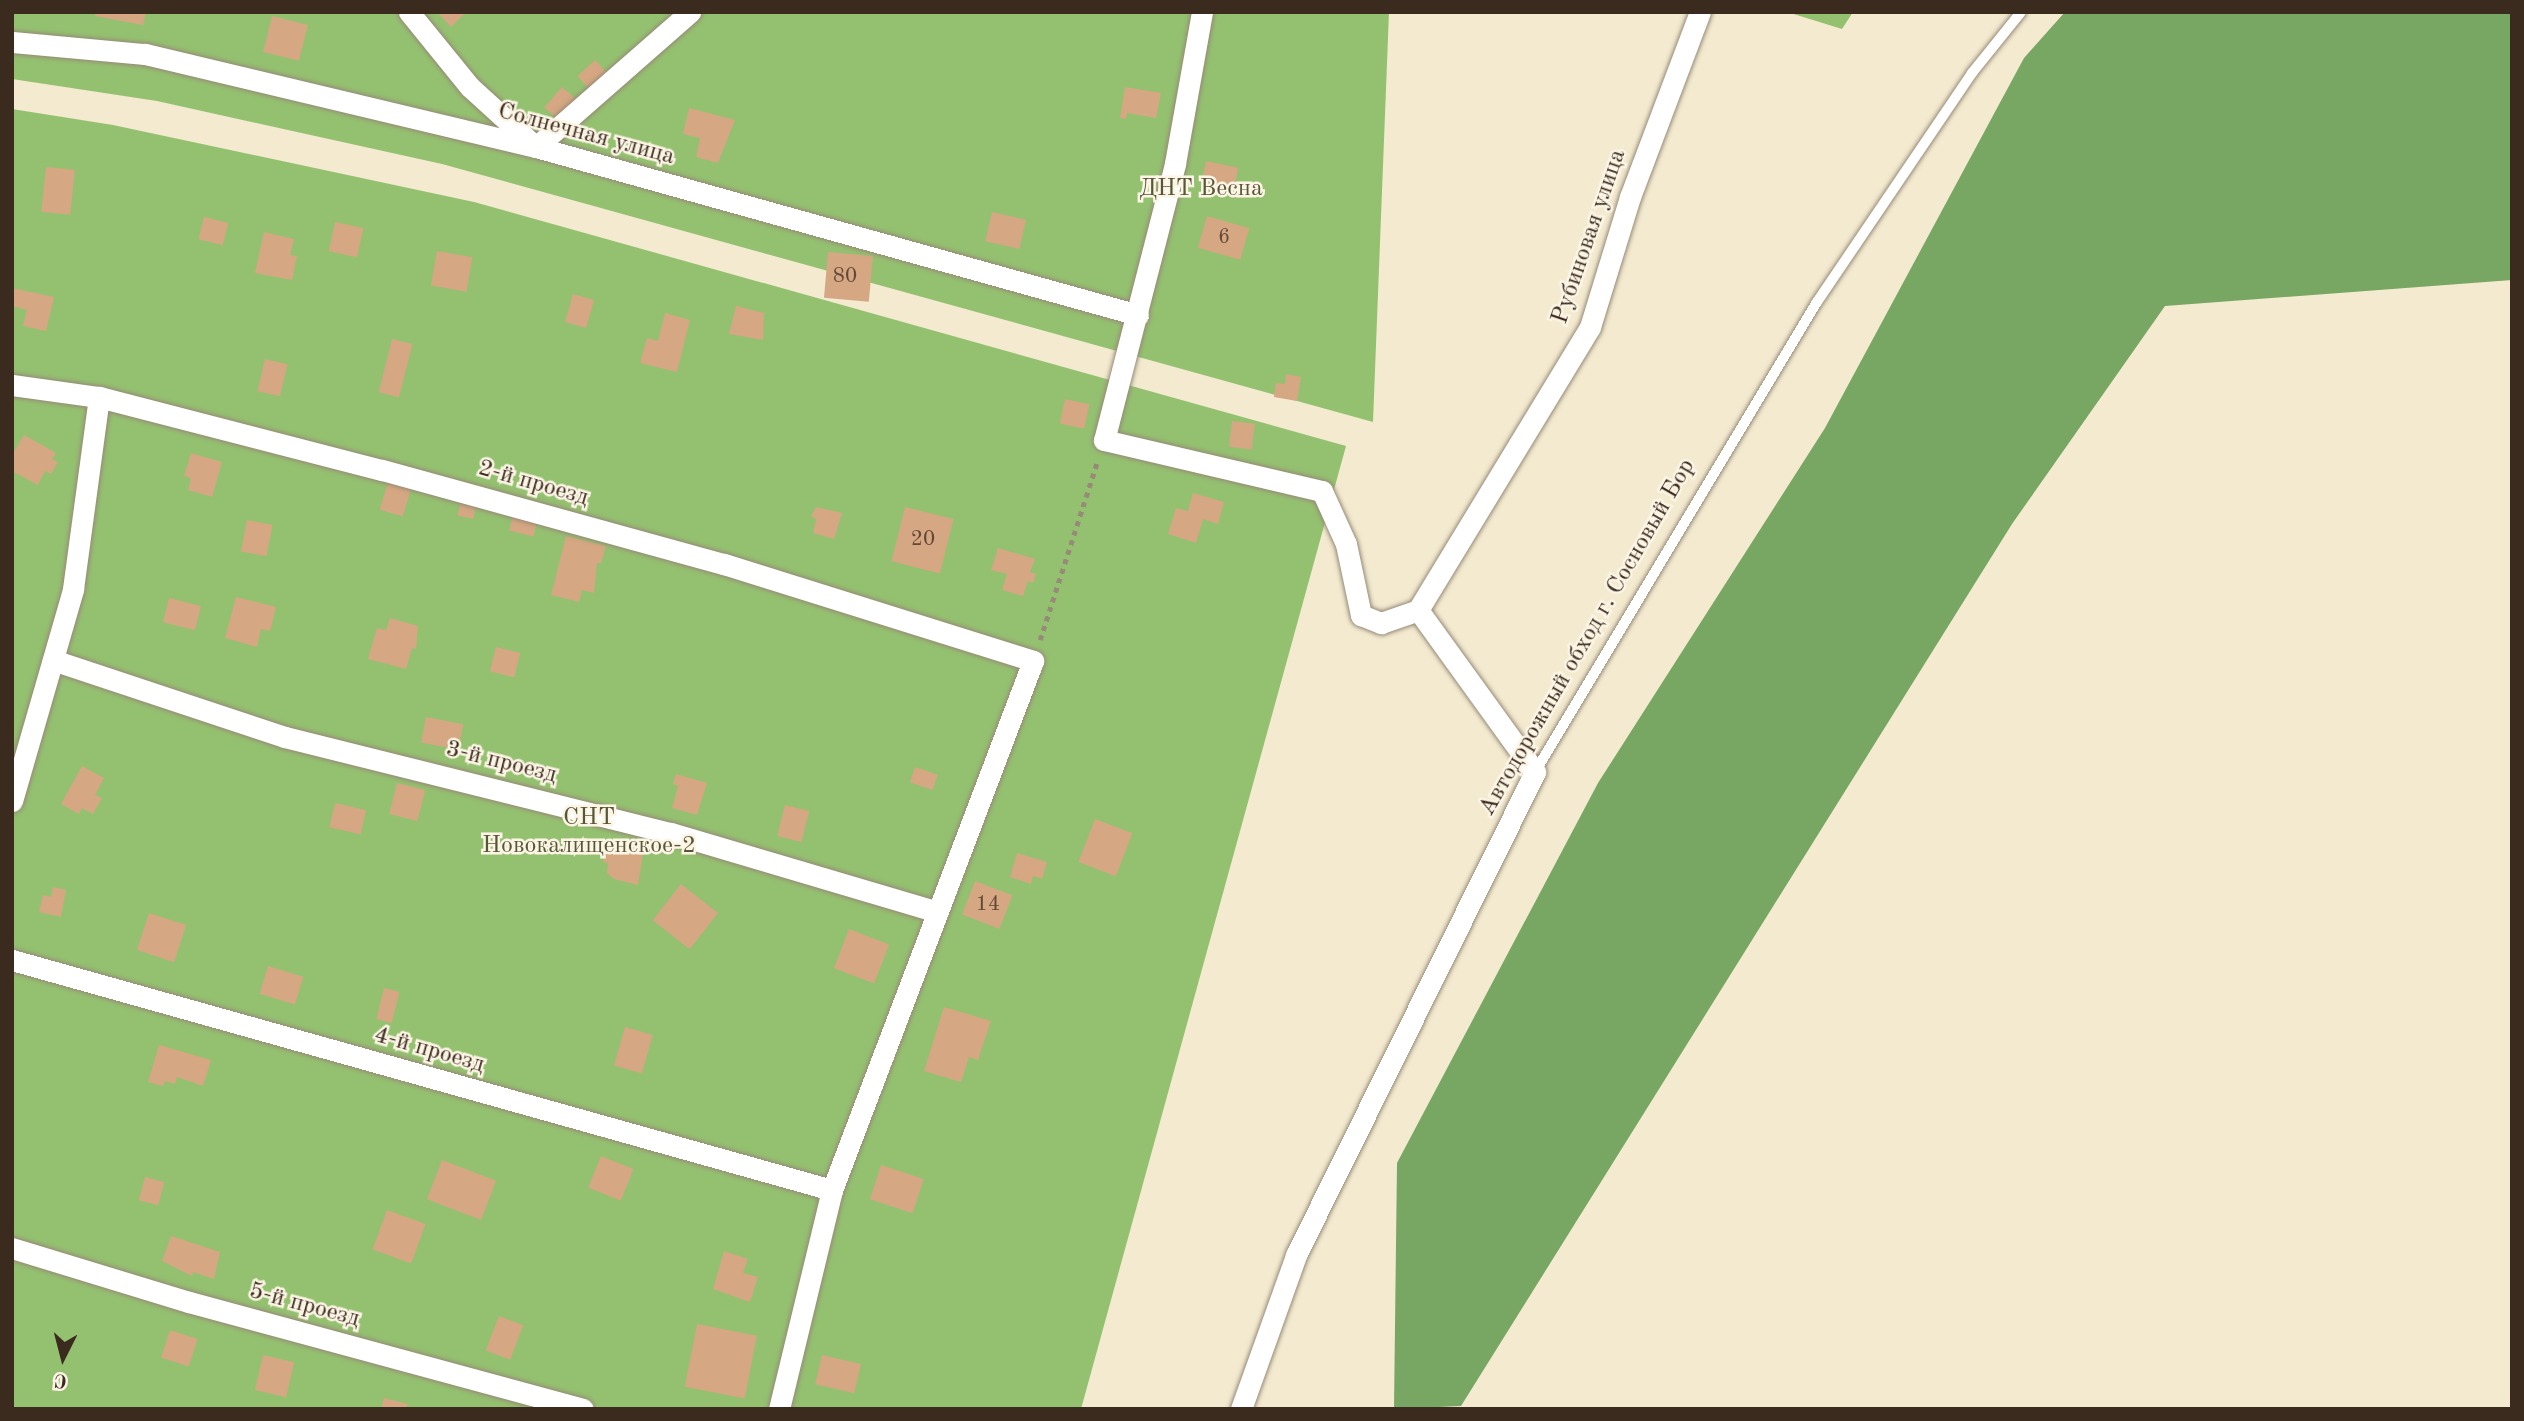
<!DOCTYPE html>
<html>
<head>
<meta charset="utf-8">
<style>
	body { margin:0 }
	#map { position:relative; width:2524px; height:1421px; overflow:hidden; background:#f3ead0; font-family:"Old Standard TT",serif }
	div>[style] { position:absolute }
	.green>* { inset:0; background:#94c170 }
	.forest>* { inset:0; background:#77a762 }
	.building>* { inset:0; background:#d5a782; transform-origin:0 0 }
	.path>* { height:4.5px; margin-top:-2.25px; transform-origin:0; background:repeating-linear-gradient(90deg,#978a77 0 5px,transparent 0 10px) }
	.roads { filter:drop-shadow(0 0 2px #978a77) drop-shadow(0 0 2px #978a77) }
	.lane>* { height:10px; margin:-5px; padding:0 5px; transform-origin:5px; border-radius:5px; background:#fff }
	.street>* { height:21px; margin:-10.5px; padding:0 10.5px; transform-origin:10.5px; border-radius:10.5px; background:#fff }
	span { translate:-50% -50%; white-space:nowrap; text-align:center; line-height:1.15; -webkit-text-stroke:5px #fcf5e5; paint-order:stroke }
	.number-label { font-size:21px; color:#624937 }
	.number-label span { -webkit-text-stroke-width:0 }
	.street-label { font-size:24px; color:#3b2a1e }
	.park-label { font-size:24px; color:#565737 }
	.frame { position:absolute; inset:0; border:14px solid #3b2a1e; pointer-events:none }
	.north { position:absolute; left:28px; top:1323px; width:70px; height:70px; -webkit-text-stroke:5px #fcf5e5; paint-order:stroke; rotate:186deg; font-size:19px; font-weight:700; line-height:28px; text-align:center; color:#3b2a1e }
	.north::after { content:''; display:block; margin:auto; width:24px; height:32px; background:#3b2a1e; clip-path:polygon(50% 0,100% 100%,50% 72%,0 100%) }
</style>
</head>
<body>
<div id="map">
	<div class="green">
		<div style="clip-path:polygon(12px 12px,1389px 12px,1373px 422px,442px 164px,157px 101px,12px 79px)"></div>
		<div style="clip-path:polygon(1787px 12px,1853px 12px,1842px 29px)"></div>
		<div style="clip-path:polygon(12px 109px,113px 125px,474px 202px,1346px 446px,1081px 1409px,12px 1409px)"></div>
	</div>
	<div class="forest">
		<div style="clip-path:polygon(2065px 12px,2512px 12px,2512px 280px,2165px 306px,2012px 524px,1461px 1406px,1394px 1409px,1397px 1163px,1598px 783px,1825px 428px,2024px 58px)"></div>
	</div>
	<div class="building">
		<div style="clip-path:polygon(96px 12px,146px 12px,143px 25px,95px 16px)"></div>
		<div style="clip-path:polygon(437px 12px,466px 12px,451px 27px)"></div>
		<div style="left:272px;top:16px;width:37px;height:37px;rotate:14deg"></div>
		<div style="left:595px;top:60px;width:19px;height:24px;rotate:47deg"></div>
		<div style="left:562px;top:87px;width:20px;height:27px;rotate:41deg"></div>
		<div style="clip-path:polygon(1125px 87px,1161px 93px,1156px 118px,1127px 113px,1126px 119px,1120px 118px)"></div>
		<div style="clip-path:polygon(689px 108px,735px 120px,718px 163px,696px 157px,700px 138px,683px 134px)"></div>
		<div style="left:1206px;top:161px;width:33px;height:23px;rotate:12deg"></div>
		<div style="left:46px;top:167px;width:29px;height:45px;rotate:6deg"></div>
		<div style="left:992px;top:212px;width:35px;height:30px;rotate:13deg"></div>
		<div style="left:1207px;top:216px;width:44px;height:33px;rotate:16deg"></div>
		<div style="left:204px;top:217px;width:25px;height:23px;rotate:14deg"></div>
		<div style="left:335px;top:222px;width:29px;height:30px;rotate:12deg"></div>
		<div style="clip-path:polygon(264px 232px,294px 239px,290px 255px,297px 256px,292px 280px,255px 273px)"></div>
		<div style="left:437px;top:251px;width:36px;height:35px;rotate:10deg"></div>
		<div style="left:828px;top:252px;width:45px;height:46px;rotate:5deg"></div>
		<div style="clip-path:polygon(12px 288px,54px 297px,46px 331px,23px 326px,27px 310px,12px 306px)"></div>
		<div style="left:573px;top:294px;width:22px;height:29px;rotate:16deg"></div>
		<div style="clip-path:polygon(736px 306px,764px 313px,763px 340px,729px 334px)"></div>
		<div style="clip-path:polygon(665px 313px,690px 320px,677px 372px,640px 363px,647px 338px,658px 341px)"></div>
		<div style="left:392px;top:339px;width:21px;height:55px;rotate:14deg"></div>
		<div style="left:265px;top:359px;width:23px;height:33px;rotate:13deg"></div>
		<div style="clip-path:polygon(1286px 374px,1301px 377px,1297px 401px,1274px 397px,1276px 383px,1285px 384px)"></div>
		<div style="left:1065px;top:399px;width:25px;height:25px;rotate:12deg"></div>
		<div style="left:1232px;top:421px;width:23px;height:26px;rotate:7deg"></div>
		<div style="clip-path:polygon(24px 435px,56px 453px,52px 459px,58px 462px,51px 474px,45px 471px,38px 485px,12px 471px,12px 455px)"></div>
		<div style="clip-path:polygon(191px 453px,222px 462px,212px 497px,188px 490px,191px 478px,184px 476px)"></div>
		<div style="left:389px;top:479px;width:24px;height:32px;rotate:17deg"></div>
		<div style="clip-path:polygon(1193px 493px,1224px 502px,1218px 524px,1203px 519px,1196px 543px,1168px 534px,1176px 508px,1188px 511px)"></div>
		<div style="left:460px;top:504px;width:16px;height:12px;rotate:11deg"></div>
		<div style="clip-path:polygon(816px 507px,842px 513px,834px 539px,813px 533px,816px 519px,811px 516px)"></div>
		<div style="left:905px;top:507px;width:50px;height:56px;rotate:14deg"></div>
		<div style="left:513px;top:515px;width:25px;height:16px;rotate:14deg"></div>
		<div style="left:247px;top:520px;width:26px;height:32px;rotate:11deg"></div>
		<div style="clip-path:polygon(566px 536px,606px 546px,601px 563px,597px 563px,594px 593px,582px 590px,579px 602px,551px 595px)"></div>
		<div style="clip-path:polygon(998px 548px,1035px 559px,1030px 572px,1036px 574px,1033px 583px,1028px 581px,1023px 596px,1002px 590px,1007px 574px,991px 570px)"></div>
		<div style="clip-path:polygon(236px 597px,276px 607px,270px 631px,261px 629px,257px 647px,225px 638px)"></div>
		<div style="left:169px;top:598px;width:33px;height:25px;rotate:14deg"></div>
		<div style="clip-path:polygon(390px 618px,418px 626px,416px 649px,412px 648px,406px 669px,368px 659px,377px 628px,386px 630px)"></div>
		<div style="left:496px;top:647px;width:25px;height:25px;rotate:14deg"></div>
		<div style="left:426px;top:717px;width:38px;height:26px;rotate:11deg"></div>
		<div style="clip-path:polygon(82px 766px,104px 778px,95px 795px,102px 798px,93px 814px,82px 808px,79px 814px,61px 804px)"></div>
		<div style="left:915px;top:767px;width:24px;height:16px;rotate:19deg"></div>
		<div style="clip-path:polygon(676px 774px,707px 783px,697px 815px,672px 808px,678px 786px,673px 784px)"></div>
		<div style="left:397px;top:783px;width:29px;height:32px;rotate:14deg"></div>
		<div style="left:335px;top:803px;width:32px;height:25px;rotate:13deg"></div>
		<div style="left:785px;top:805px;width:25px;height:32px;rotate:14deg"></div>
		<div style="left:1095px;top:819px;width:40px;height:46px;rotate:21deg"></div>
		<div style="clip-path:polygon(624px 842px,644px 848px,638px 885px,614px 879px,607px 873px,608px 863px,603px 862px,606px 849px,622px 851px)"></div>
		<div style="clip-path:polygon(1017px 853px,1047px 862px,1042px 879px,1033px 876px,1031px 884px,1010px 877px)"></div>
		<div style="left:975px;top:881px;width:40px;height:36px;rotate:21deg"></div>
		<div style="left:681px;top:884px;width:47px;height:46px;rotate:38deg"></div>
		<div style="clip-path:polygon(53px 887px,66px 890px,61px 917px,39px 912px,43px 895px,51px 897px)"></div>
		<div style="left:149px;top:913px;width:39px;height:39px;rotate:18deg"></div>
		<div style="left:849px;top:929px;width:43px;height:42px;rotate:21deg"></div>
		<div style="left:268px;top:966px;width:37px;height:29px;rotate:17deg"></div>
		<div style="left:384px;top:988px;width:16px;height:32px;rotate:14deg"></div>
		<div style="clip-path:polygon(944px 1007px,991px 1021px,978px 1060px,969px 1057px,961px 1082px,924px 1071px)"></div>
		<div style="left:625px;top:1027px;width:29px;height:40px;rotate:16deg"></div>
		<div style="clip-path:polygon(159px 1045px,211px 1060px,203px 1086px,177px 1077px,175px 1084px,165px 1081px,163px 1086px,148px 1082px)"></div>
		<div style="left:601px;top:1156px;width:35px;height:34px;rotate:22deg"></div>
		<div style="left:442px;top:1160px;width:58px;height:42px;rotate:21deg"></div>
		<div style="left:881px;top:1165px;width:45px;height:36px;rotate:18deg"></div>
		<div style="left:145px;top:1177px;width:20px;height:24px;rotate:15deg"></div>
		<div style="left:387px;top:1210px;width:41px;height:42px;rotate:20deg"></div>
		<div style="clip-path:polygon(171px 1236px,220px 1252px,214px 1279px,193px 1272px,192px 1276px,162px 1261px)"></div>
		<div style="clip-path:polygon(724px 1251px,748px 1259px,743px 1273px,758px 1277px,750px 1302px,713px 1289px)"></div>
		<div style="left:499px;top:1316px;width:26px;height:37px;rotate:21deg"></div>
		<div style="left:697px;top:1324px;width:61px;height:64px;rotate:11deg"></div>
		<div style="left:170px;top:1330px;width:29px;height:29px;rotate:18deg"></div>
		<div style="left:263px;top:1355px;width:32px;height:36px;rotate:13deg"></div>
		<div style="left:822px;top:1355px;width:40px;height:30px;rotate:13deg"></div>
		<div style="clip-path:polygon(384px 1398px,408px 1404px,406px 1409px,381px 1409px)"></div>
	</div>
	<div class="path">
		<div style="left:1040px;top:640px;width:187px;rotate:-72.2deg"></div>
	</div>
	<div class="roads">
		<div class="lane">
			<div style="left:1535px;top:772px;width:548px;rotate:-59.04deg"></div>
			<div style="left:1817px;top:302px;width:277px;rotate:-55.9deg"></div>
			<div style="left:1972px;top:73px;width:78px;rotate:-51.2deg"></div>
		</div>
		<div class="street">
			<div style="left:409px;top:12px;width:97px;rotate:50.9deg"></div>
			<div style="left:470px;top:87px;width:89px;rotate:42.3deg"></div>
			<div style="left:536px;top:147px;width:205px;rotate:-41.2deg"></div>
			<div style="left:1202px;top:12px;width:154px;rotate:100.1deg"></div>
			<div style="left:1175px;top:164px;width:285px;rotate:104.4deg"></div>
			<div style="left:1104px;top:440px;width:224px;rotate:13.2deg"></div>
			<div style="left:1322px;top:491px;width:58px;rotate:65.6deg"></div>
			<div style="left:1346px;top:544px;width:73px;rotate:78.1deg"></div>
			<div style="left:1361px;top:615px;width:22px;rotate:22deg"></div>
			<div style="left:1381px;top:623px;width:39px;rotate:-19deg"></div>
			<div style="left:12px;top:42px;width:134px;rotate:5.2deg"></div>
			<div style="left:145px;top:54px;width:402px;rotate:13.4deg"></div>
			<div style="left:536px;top:147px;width:625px;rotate:15.59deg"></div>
			<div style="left:12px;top:385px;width:88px;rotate:7.9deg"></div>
			<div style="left:99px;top:397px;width:292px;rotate:14.5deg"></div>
			<div style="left:382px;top:470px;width:355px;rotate:15.4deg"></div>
			<div style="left:724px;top:564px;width:324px;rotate:17.4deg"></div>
			<div style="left:1033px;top:661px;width:566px;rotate:110.8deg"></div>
			<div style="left:832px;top:1190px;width:225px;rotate:103.6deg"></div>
			<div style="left:1418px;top:610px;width:331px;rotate:-58.7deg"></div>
			<div style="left:1590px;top:327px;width:136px;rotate:-72.9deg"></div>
			<div style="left:1630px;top:197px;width:198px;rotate:-69.3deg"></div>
			<div style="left:53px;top:660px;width:244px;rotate:18.4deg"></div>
			<div style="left:285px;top:737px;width:398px;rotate:14deg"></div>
			<div style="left:671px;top:833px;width:278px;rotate:16.5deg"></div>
			<div style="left:12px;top:801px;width:221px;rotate:-73.9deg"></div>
			<div style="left:73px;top:589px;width:194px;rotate:-82.3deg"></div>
			<div style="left:12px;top:960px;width:852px;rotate:15.67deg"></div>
			<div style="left:12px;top:1248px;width:185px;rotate:17deg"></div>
			<div style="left:189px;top:1302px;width:408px;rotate:15.2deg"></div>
			<div style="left:1241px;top:1409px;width:164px;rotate:-70.3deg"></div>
			<div style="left:1296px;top:1255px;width:539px;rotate:-63.67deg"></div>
			<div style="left:1535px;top:772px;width:200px;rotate:-125.8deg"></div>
		</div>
	</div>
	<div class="number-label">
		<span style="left:1224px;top:238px">6</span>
		<span style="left:845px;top:277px">80</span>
		<span style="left:923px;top:540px">20</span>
		<span style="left:988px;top:905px">14</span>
	</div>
	<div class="street-label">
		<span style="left:586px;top:135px;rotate:15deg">Солнечная улица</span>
		<span style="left:1590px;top:237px;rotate:-71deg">Рубиновая улица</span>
		<span style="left:533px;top:484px;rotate:16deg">2-й проезд</span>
		<span style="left:1588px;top:638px;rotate:-60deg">Автодорожный обход г. Сосновый Бор</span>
		<span style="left:501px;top:763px;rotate:14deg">3-й проезд</span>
		<span style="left:429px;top:1051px;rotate:16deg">4-й проезд</span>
		<span style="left:304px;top:1306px;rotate:15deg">5-й проезд</span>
	</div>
	<div class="park-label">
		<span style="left:1201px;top:190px">ДНТ Весна</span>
		<span style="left:589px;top:833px">СНТ<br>Новокалищенское-2</span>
	</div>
	<div class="frame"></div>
	<div class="north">С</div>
</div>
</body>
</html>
